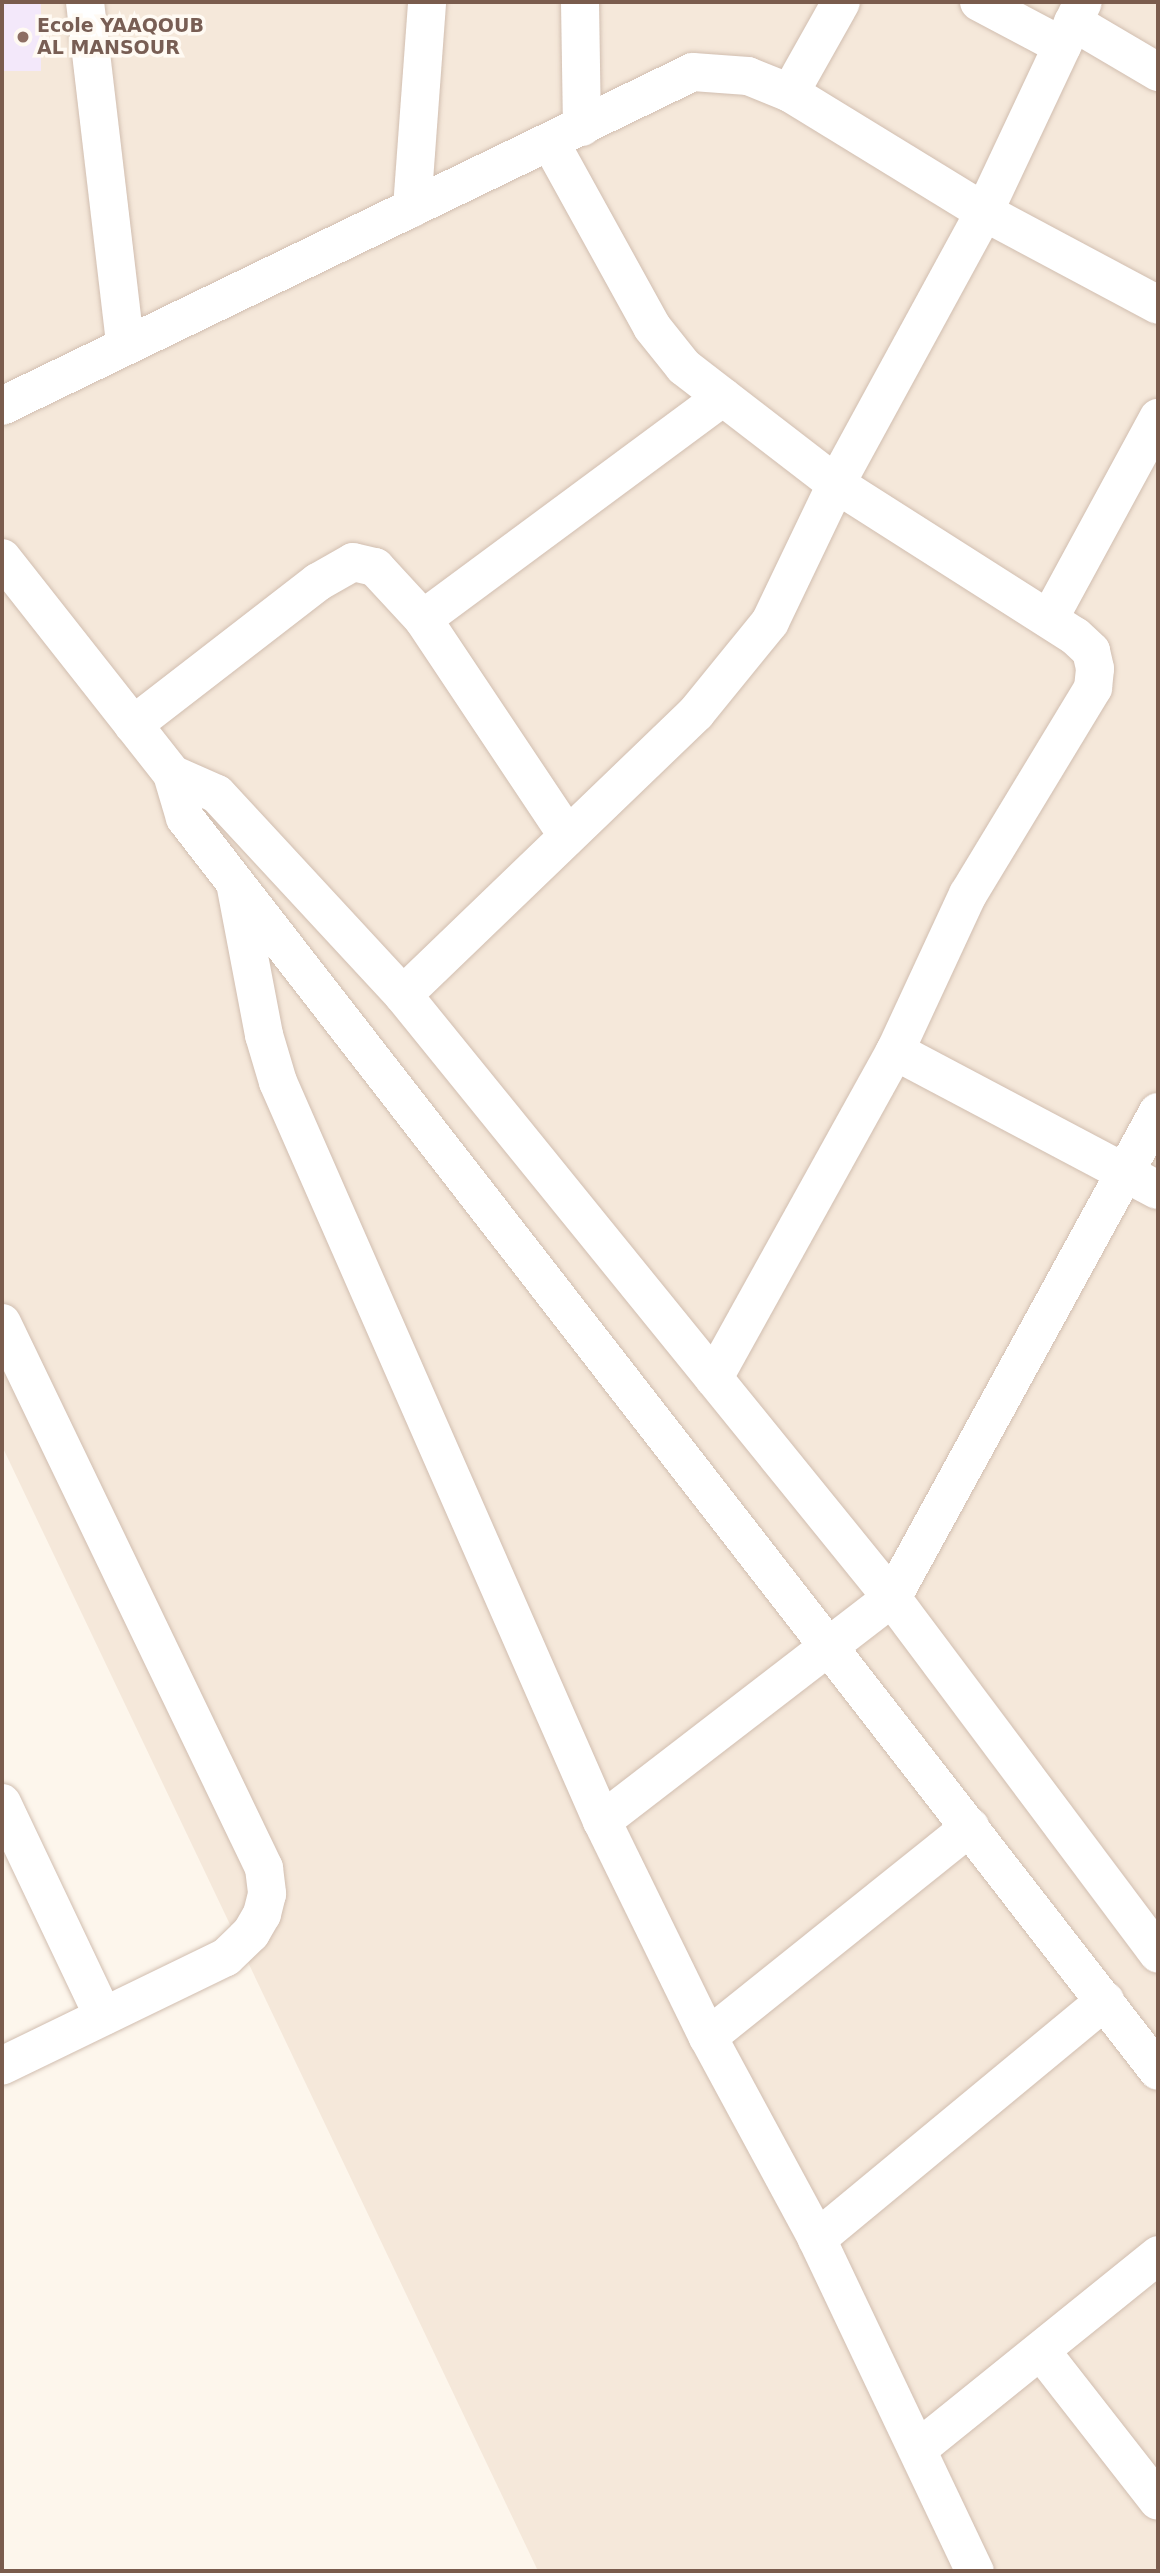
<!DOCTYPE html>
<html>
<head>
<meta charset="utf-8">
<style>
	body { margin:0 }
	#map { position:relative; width:1160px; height:2573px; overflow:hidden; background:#fdf6ec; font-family:"DejaVu Sans",sans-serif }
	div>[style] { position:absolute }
	.residential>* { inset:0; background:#f5e8da }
	.education>* { inset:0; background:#f3e8fa; transform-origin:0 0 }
	.roads { filter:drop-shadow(0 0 2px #d1beb0) drop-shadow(0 0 2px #d1beb0) }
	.minor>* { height:38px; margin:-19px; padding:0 19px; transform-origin:19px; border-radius:19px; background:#fff }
	.dots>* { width:19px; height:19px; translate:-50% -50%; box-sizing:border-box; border:4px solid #fffaf3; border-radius:50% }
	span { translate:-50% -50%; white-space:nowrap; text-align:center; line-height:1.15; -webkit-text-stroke:7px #fffaf3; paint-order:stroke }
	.education-label { font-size:19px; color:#785e54; font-weight:700 }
	.left { translate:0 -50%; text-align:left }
	.frame { position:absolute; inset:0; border:4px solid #7a5c4d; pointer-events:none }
</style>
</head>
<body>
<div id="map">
	<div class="residential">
		<div style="clip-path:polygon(2px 2px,1158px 2px,1158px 2571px,538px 2571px,2px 1446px)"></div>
	</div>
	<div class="education">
		<div style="left:2px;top:2px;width:39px;height:69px"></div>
	</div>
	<div class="roads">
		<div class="minor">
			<div style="left:85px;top:2px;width:343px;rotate:83.3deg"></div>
			<div style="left:580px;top:2px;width:125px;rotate:89.1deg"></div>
			<div style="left:979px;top:2px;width:94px;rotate:27.9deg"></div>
			<div style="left:1073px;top:22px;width:99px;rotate:30.5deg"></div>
			<div style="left:790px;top:93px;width:104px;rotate:-60.7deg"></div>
			<div style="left:550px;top:142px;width:211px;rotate:61.1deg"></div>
			<div style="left:652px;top:327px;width:51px;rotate:51.3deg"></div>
			<div style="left:684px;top:367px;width:192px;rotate:37.6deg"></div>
			<div style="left:836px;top:484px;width:283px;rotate:32.5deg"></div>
			<div style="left:1075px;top:636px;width:22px;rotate:43deg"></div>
			<div style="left:1091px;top:651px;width:18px;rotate:77deg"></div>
			<div style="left:1095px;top:669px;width:19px;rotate:96deg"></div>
			<div style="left:1093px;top:688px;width:241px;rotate:121.2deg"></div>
			<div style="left:968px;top:894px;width:173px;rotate:114.9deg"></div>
			<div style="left:895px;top:1051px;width:374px;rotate:119deg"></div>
			<div style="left:412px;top:208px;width:207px;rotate:-85.8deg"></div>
			<div style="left:2px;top:406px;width:767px;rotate:-25.8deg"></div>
			<div style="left:693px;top:72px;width:55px;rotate:4.2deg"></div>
			<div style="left:748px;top:76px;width:45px;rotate:22deg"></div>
			<div style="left:790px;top:93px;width:228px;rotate:31.5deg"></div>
			<div style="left:984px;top:212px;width:197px;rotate:28.1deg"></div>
			<div style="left:2px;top:558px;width:275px;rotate:51.8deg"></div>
			<div style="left:172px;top:774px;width:46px;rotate:73.5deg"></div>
			<div style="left:185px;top:818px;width:1586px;rotate:52.17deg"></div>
			<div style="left:1049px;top:619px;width:229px;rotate:-61.5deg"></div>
			<div style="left:133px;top:725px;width:234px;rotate:-37.7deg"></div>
			<div style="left:318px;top:582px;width:40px;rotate:-29.7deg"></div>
			<div style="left:353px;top:562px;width:23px;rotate:13deg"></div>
			<div style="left:375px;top:567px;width:71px;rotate:47.3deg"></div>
			<div style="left:172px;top:774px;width:49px;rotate:24deg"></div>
			<div style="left:217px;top:794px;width:274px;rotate:47.2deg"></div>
			<div style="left:403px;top:995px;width:776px;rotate:50.96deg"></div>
			<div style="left:892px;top:1598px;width:444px;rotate:53.2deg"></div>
			<div style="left:567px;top:835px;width:260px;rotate:-123.7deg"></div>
			<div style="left:423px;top:619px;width:373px;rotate:-36.5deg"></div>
			<div style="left:236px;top:888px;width:150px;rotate:79.2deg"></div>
			<div style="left:264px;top:1035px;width:49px;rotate:73.4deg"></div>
			<div style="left:278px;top:1082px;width:807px;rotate:66.33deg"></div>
			<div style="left:602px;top:1821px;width:241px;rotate:63.9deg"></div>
			<div style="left:708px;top:2037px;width:230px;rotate:61.6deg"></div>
			<div style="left:817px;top:2239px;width:368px;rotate:64.6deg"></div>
			<div style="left:403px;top:995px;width:407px;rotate:-43.9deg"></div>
			<div style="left:696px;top:713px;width:117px;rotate:-50.9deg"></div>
			<div style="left:770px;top:622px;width:153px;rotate:-64.4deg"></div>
			<div style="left:836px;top:484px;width:310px;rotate:-61.4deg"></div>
			<div style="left:984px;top:212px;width:232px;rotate:-64.8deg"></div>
			<div style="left:895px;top:1051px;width:297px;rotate:27.9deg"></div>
			<div style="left:2px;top:1323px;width:605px;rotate:64.32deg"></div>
			<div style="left:264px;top:1868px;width:26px;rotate:83deg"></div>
			<div style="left:267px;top:1894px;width:21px;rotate:104deg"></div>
			<div style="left:262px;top:1914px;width:22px;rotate:120deg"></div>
			<div style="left:251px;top:1933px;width:35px;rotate:136deg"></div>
			<div style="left:226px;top:1957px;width:249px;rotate:154.1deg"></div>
			<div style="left:2px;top:1803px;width:236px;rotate:64.6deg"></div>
			<div style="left:602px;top:1821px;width:366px;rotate:-37.6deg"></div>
			<div style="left:892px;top:1598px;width:554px;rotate:-61.31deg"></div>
			<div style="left:708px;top:2037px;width:336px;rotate:-38.7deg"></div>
			<div style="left:817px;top:2239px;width:374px;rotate:-39.6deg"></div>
			<div style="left:1041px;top:2351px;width:190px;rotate:52deg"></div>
			<div style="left:918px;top:2449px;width:309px;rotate:-38.9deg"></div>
		</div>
	</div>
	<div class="dots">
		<div style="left:23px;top:37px;background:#8d6e63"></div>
	</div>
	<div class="education-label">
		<span class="left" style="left:37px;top:37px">Ecole YAAQOUB<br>AL MANSOUR</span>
	</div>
	<div class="frame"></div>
</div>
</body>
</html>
